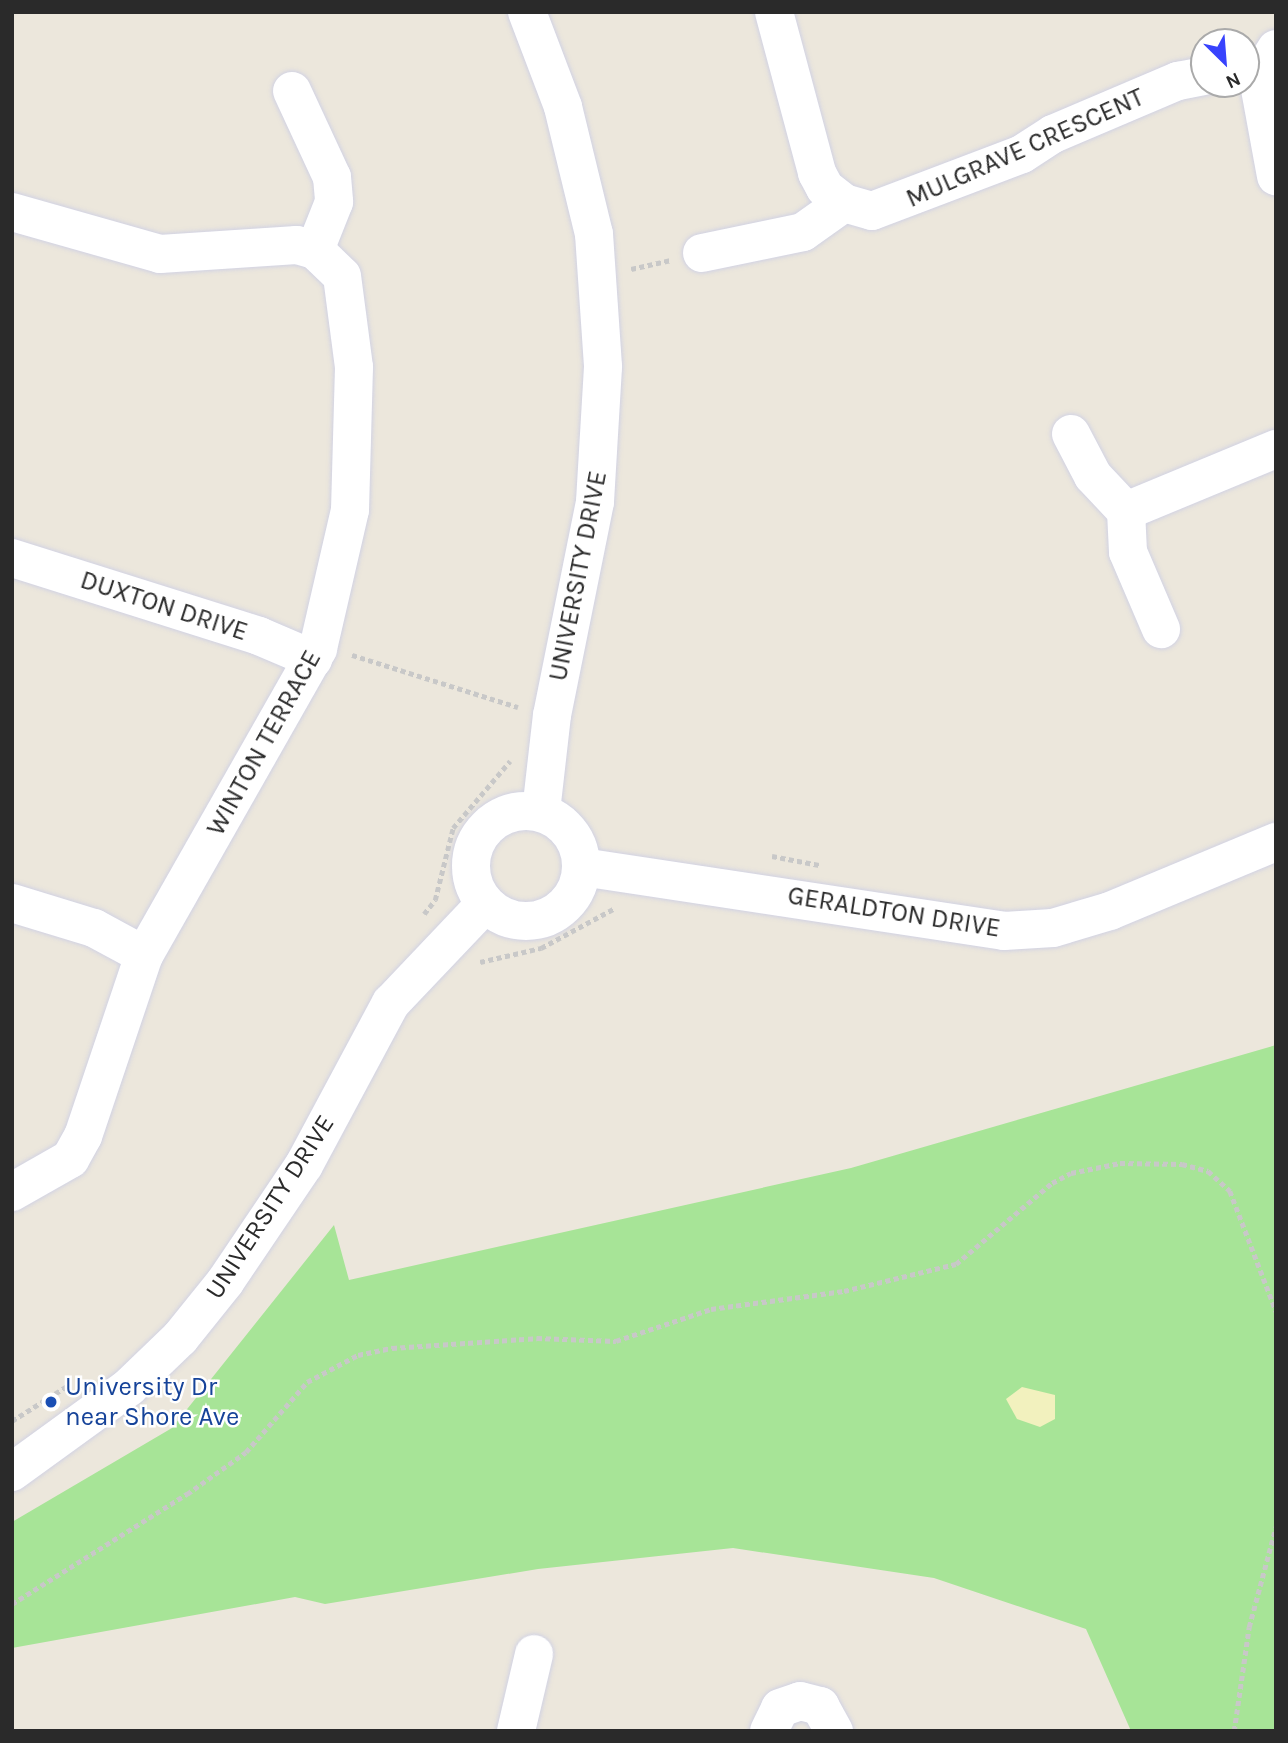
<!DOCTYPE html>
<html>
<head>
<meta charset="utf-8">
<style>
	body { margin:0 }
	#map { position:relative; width:1288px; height:1743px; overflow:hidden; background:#ece7dc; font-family:Karla,sans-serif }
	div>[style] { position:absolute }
	.green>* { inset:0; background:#a7e497 }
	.sand>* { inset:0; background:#f2f1be }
	.path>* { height:4.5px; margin-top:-2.25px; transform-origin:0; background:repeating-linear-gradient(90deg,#c8c8c8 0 5px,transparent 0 8.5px) }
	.roads { filter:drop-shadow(0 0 2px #d1d2e3) drop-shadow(0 0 2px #d1d2e3) }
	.minor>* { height:38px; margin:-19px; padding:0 19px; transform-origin:19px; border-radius:19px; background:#fff }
	.minor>.ring { margin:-19px; padding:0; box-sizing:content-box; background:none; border:38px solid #fff; border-radius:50% }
	.dots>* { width:19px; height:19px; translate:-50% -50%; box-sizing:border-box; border:4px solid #fff; border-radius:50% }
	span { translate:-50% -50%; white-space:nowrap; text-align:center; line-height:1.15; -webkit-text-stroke:5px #fff; paint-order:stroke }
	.street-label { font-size:26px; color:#2a2a2a }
	.transit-label { font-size:26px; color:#164399 }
	.left { translate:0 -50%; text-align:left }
	.frame { position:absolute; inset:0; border:14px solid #2a2a2a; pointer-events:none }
	.north { position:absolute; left:1190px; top:28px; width:70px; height:70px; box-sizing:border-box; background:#fff; border:2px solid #aaa; border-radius:50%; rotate:155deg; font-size:19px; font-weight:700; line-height:28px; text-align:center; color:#2a2a2a }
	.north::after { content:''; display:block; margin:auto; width:24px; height:32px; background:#3843fd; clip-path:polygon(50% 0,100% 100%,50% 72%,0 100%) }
</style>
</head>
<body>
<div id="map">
	<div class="green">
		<div style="clip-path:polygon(1276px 1045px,1276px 1731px,1131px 1731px,1086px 1629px,934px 1578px,733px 1548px,538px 1569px,325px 1604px,295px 1597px,12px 1648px,12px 1522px,172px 1428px,334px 1225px,349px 1280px,851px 1168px)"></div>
	</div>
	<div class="sand">
		<div style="clip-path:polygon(1022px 1387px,1055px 1395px,1055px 1419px,1040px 1427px,1017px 1419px,1006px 1399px)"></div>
	</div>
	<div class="path">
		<div style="left:631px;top:269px;width:41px;rotate:-12.7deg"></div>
		<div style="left:352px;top:655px;width:174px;rotate:17.4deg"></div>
		<div style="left:772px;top:856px;width:48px;rotate:10.8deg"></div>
		<div style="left:424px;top:914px;width:18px;rotate:-52deg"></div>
		<div style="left:435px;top:900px;width:74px;rotate:-76deg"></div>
		<div style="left:453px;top:828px;width:88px;rotate:-49.6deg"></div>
		<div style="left:480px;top:962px;width:63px;rotate:-12.9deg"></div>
		<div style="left:541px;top:948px;width:82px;rotate:-28.4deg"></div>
		<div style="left:12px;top:1421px;width:65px;rotate:-32.5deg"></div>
		<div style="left:12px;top:1604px;width:207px;rotate:-32.2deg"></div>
		<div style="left:187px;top:1494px;width:72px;rotate:-35.4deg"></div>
		<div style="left:246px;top:1452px;width:93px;rotate:-48.9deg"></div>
		<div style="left:307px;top:1382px;width:58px;rotate:-27.9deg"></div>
		<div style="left:358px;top:1355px;width:35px;rotate:-12deg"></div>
		<div style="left:392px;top:1348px;width:145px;rotate:-3.9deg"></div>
		<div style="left:537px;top:1338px;width:79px;rotate:2.2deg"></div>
		<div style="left:616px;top:1341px;width:100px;rotate:-18.6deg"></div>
		<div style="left:711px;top:1309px;width:134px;rotate:-7.7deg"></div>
		<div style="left:844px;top:1291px;width:115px;rotate:-13.6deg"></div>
		<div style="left:956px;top:1264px;width:126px;rotate:-40.2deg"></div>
		<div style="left:1052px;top:1183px;width:21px;rotate:-28deg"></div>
		<div style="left:1071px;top:1173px;width:50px;rotate:-11.5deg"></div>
		<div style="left:1120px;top:1163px;width:62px;rotate:0.9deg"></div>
		<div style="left:1182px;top:1164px;width:27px;rotate:15deg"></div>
		<div style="left:1208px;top:1171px;width:30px;rotate:42deg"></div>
		<div style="left:1230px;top:1191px;width:129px;rotate:69deg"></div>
		<div style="left:1234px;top:1731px;width:105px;rotate:-81.8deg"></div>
		<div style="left:1249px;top:1627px;width:105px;rotate:-75deg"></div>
	</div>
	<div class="roads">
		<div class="minor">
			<div style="left:527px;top:12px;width:102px;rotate:69.2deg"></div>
			<div style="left:563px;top:107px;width:131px;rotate:76.3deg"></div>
			<div style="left:594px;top:234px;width:133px;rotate:86.1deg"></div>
			<div style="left:603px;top:367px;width:135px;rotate:93.4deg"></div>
			<div style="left:595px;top:502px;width:217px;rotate:101.4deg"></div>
			<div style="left:552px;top:715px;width:98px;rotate:96.5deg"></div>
			<div style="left:774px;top:12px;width:167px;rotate:75deg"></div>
			<div style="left:817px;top:173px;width:17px;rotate:62deg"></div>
			<div style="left:825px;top:188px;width:24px;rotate:38deg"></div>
			<div style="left:844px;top:203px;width:29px;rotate:16deg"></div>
			<div style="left:872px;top:211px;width:160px;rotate:-20.8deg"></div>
			<div style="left:1022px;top:154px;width:37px;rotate:-33deg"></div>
			<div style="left:1053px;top:134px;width:136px;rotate:-23deg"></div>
			<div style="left:1178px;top:81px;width:26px;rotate:-11deg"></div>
			<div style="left:1276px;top:49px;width:34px;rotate:122deg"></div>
			<div style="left:1258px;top:78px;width:100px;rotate:79.6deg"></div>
			<div style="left:292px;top:91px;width:95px;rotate:65.1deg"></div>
			<div style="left:332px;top:177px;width:25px;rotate:85deg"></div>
			<div style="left:334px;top:202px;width:52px;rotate:111.6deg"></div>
			<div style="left:12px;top:212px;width:154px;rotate:15.8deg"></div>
			<div style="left:160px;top:254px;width:137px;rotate:-3.8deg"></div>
			<div style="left:297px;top:245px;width:19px;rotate:16deg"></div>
			<div style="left:315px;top:250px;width:37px;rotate:44deg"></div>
			<div style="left:342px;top:276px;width:92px;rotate:82.5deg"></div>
			<div style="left:354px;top:367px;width:143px;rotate:91.6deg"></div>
			<div style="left:350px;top:510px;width:143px;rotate:103deg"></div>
			<div style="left:318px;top:649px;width:352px;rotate:119.6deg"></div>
			<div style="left:144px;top:955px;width:191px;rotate:108.6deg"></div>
			<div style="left:83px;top:1136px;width:26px;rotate:119deg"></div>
			<div style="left:70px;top:1159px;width:67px;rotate:150.4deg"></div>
			<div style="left:702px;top:253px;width:103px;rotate:-11.7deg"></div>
			<div style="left:803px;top:232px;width:50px;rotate:-35.3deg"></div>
			<div style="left:1071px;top:434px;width:47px;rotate:62.4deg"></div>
			<div style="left:1093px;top:476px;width:48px;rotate:46.7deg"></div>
			<div style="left:1126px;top:511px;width:41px;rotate:87.2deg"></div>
			<div style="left:1128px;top:552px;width:84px;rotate:66.8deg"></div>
			<div style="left:1126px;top:511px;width:162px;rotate:-22.5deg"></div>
			<div style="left:12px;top:558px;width:259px;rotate:17.5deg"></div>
			<div style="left:259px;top:636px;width:59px;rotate:23.1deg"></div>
			<div class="ring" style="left:471px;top:811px;width:72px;height:72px"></div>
			<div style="left:582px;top:867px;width:427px;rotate:8.6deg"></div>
			<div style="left:1004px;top:931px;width:49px;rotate:-3.5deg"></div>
			<div style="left:1053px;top:928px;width:59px;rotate:-16.6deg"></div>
			<div style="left:1110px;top:911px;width:180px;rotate:-22.6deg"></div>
			<div style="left:12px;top:903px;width:86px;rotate:17deg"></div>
			<div style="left:94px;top:928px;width:57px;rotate:28.4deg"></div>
			<div style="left:12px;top:1472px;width:145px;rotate:-36deg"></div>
			<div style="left:129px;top:1387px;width:71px;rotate:-43.9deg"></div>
			<div style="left:180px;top:1338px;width:72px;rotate:-51.2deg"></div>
			<div style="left:225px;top:1282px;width:141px;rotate:-56deg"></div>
			<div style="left:304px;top:1165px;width:184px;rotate:-61.8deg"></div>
			<div style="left:391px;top:1003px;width:137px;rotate:-46.5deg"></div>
			<div style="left:516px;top:1731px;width:79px;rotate:-76.8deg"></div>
			<div style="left:769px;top:1731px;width:25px;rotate:-64deg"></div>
			<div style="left:780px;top:1708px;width:21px;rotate:-19deg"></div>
			<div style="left:800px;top:1701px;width:21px;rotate:14deg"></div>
			<div style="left:820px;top:1706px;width:29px;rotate:61deg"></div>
		</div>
	</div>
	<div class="dots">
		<div style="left:51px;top:1402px;background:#1a4fb4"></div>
	</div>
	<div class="street-label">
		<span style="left:1025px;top:148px;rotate:-24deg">MULGRAVE CRESCENT</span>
		<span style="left:578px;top:576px;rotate:-79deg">UNIVERSITY DRIVE</span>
		<span style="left:164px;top:606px;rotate:18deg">DUXTON DRIVE</span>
		<span style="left:264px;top:743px;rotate:-61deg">WINTON TERRACE</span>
		<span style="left:894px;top:912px;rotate:9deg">GERALDTON DRIVE</span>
		<span style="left:270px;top:1207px;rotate:-57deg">UNIVERSITY DRIVE</span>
	</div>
	<div class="transit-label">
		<span class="left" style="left:65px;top:1402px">University Dr<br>near Shore Ave</span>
	</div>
	<div class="frame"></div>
	<div class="north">N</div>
</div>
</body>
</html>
